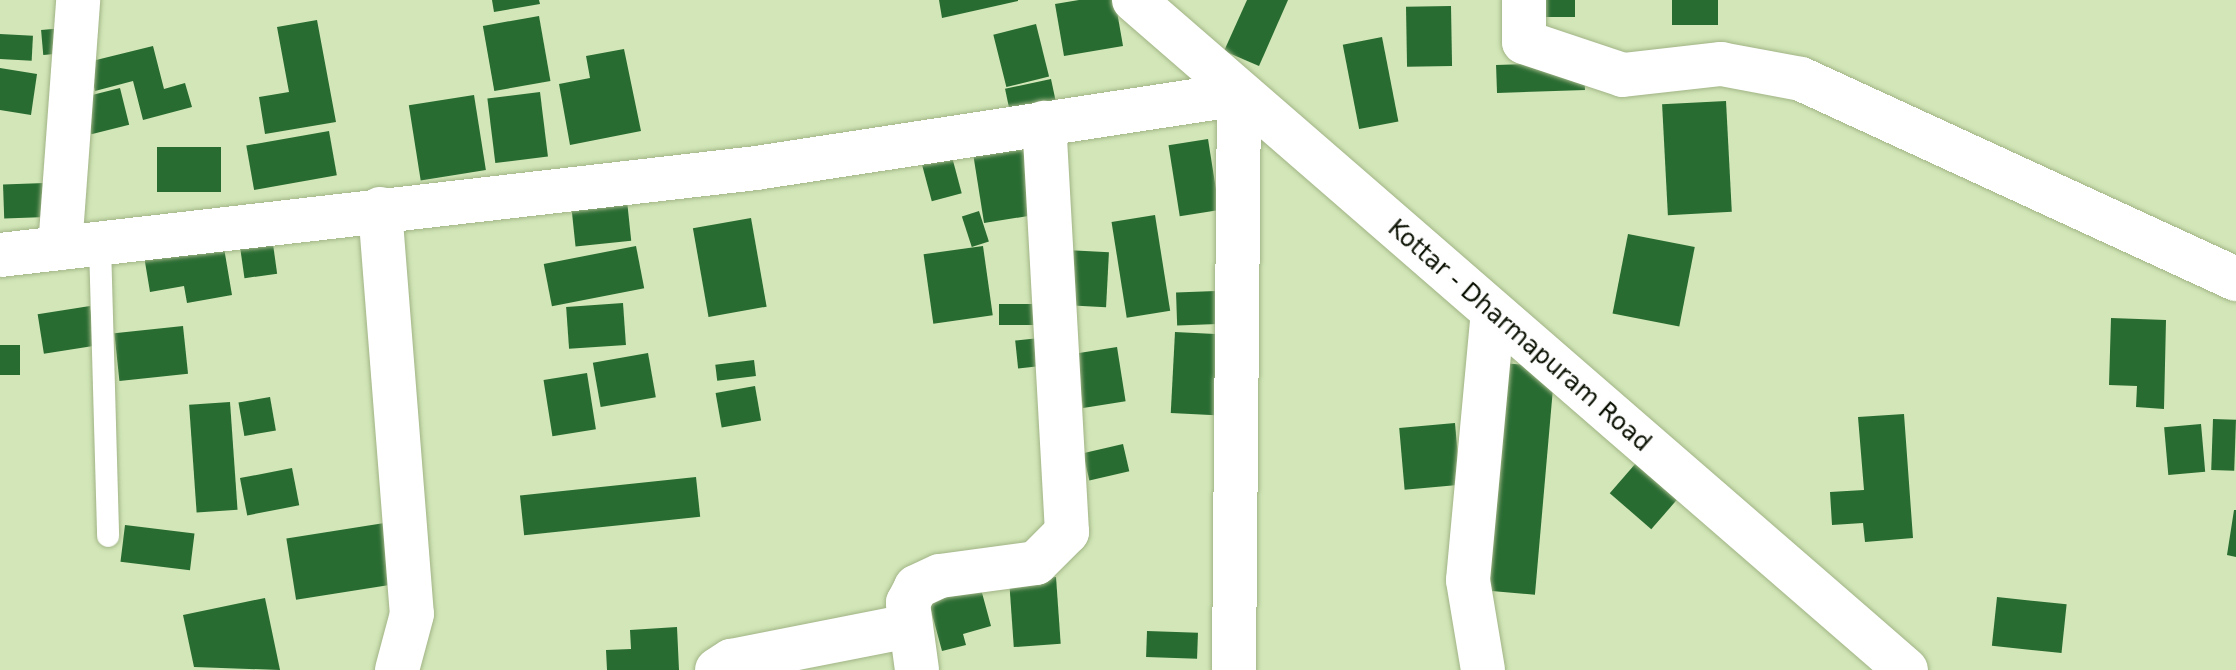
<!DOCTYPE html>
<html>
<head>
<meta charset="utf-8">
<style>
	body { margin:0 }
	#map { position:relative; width:2236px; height:670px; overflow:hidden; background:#d2e6b7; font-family:"DejaVu Sans",sans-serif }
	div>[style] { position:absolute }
	.building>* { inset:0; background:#286c32; transform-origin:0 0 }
	.roads { filter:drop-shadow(0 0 2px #a1b486) drop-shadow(0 0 2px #a1b486) }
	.service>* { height:22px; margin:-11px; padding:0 11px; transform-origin:11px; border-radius:11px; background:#fff }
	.minor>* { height:44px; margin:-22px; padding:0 22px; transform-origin:22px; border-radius:22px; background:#fff }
	.secondary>* { height:44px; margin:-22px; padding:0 22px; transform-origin:22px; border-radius:22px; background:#fff }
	span { translate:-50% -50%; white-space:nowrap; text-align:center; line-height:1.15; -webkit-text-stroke:8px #fefefe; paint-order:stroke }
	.street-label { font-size:24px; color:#0b1203 }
</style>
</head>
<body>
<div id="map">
	<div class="building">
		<div style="clip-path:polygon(492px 0,539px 0,540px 4px,494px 12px)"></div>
		<div style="clip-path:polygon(939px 0,1018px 0,1018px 1px,942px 18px)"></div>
		<div style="clip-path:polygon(1079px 0,1115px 0,1123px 46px,1064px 56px,1055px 4px)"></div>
		<div style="clip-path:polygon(1247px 0,1288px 0,1259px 66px,1224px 51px)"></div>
		<div style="left:1542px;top:0;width:33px;height:17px"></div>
		<div style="left:1672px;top:0;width:46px;height:25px"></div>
		<div style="left:1451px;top:6px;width:60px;height:45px;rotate:89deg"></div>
		<div style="left:539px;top:16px;width:66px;height:57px;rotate:80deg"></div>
		<div style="clip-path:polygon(317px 20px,336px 122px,265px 134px,259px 97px,289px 92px,277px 27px)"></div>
		<div style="left:1036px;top:24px;width:54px;height:44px;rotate:76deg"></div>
		<div style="left:64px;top:28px;width:25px;height:23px;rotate:85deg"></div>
		<div style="left:0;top:34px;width:33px;height:25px;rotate:3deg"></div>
		<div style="left:1382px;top:37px;width:86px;height:40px;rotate:79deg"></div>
		<div style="clip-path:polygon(153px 46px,164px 89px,185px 83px,192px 107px,143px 120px,133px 81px,95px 91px,88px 62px)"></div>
		<div style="clip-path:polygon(624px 49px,641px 131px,570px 145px,559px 84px,590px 78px,586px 56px)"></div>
		<div style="left:1584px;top:62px;width:28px;height:88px;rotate:88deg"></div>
		<div style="clip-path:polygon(0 68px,37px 74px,31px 115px,0 110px)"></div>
		<div style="left:1051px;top:79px;width:29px;height:47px;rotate:78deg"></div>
		<div style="left:120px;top:88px;width:38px;height:39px;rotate:76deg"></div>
		<div style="left:540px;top:92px;width:65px;height:53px;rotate:83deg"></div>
		<div style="left:474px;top:95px;width:76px;height:66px;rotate:81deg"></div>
		<div style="left:1726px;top:101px;width:111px;height:64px;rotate:87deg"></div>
		<div style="left:329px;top:131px;width:45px;height:84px;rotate:80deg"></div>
		<div style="left:1028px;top:136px;width:79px;height:57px;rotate:81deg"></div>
		<div style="left:1208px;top:139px;width:72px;height:40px;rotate:81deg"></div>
		<div style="left:948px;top:142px;width:53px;height:31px;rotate:75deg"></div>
		<div style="left:157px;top:147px;width:64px;height:45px"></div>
		<div style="left:45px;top:183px;width:34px;height:42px;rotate:88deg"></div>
		<div style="left:626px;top:191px;width:50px;height:56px;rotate:84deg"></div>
		<div style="left:979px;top:211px;width:32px;height:18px;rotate:72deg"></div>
		<div style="left:1155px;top:215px;width:97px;height:44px;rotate:81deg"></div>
		<div style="left:751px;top:218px;width:90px;height:59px;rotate:80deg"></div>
		<div style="left:1628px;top:234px;width:68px;height:81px;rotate:11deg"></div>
		<div style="left:272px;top:237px;width:37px;height:33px;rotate:82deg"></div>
		<div style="clip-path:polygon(223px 242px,232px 295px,187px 303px,184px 286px,150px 292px,144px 256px)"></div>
		<div style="left:636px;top:246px;width:43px;height:94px;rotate:79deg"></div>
		<div style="left:983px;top:246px;width:70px;height:60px;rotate:82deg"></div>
		<div style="left:1066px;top:250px;width:43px;height:55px;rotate:3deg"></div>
		<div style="left:1216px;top:291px;width:33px;height:40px;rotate:88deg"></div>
		<div style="left:623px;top:303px;width:42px;height:57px;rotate:86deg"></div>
		<div style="left:1049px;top:304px;width:21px;height:50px;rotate:90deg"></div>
		<div style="left:90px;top:306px;width:40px;height:53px;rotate:81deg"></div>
		<div style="clip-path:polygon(2111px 318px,2166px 320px,2164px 409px,2136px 407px,2137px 386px,2109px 385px)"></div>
		<div style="left:183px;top:326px;width:48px;height:69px;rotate:84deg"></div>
		<div style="left:1175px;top:332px;width:45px;height:81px;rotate:3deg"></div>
		<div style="left:1049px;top:337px;width:28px;height:34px;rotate:84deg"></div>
		<div style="left:0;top:345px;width:20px;height:30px"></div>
		<div style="left:1117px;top:347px;width:55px;height:43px;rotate:81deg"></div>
		<div style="left:648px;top:353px;width:45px;height:56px;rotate:80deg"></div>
		<div style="left:754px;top:360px;width:16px;height:39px;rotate:83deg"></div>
		<div style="left:1503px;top:363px;width:52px;height:228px;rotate:5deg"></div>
		<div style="left:587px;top:373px;width:57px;height:44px;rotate:81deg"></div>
		<div style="left:755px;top:386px;width:35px;height:40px;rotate:80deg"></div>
		<div style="left:270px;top:397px;width:34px;height:32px;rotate:80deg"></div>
		<div style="left:230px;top:402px;width:108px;height:41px;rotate:86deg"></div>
		<div style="clip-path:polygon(1904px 414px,1913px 538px,1865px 542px,1863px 523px,1832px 525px,1830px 492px,1864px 490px,1858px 417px)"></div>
		<div style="left:2213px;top:419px;width:23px;height:51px;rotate:2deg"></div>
		<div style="left:1455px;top:423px;width:62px;height:56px;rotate:85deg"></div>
		<div style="left:2201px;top:424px;width:48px;height:37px;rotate:85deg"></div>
		<div style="left:1123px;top:444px;width:28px;height:41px;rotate:77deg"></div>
		<div style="left:1636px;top:463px;width:55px;height:40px;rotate:41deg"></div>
		<div style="left:292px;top:468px;width:38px;height:53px;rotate:79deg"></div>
		<div style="left:696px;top:477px;width:40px;height:177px;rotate:84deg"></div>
		<div style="clip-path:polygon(2234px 510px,2236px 510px,2236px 557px,2227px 555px)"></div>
		<div style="left:397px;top:521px;width:62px;height:112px;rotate:81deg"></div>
		<div style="left:125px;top:525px;width:70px;height:37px;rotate:7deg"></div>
		<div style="left:1056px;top:577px;width:67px;height:47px;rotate:86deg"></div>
		<div style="clip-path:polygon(978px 578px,991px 626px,963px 634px,966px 645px,942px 651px,926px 592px)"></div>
		<div style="left:1997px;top:597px;width:70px;height:49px;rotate:6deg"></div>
		<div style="clip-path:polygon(265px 598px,280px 670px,194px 667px,183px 615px)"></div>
		<div style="clip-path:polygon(677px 627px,679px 670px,607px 670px,606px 650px,631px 649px,630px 630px)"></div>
		<div style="left:1147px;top:631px;width:51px;height:26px;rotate:2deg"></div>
	</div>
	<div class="roads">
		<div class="service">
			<div style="left:100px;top:245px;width:291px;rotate:88.4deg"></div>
		</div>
		<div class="minor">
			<div style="left:1524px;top:0;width:42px;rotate:90deg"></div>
			<div style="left:1524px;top:42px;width:104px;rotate:18.4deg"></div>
			<div style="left:1623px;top:75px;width:99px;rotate:-6.4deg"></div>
			<div style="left:1721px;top:64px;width:81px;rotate:10.6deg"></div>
			<div style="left:1801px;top:79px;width:479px;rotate:24.7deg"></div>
			<div style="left:380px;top:209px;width:406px;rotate:85.5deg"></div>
			<div style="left:412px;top:614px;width:58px;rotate:105deg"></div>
			<div style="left:60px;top:248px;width:249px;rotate:-85.8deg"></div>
			<div style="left:0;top:255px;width:761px;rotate:-6.56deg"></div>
			<div style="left:756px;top:168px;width:489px;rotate:-8.7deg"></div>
			<div style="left:1239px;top:94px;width:576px;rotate:90.5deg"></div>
			<div style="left:717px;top:670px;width:17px;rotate:-33deg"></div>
			<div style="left:731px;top:661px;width:182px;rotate:-11.1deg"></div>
			<div style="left:917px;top:670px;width:68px;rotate:-97.7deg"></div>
			<div style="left:908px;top:603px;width:18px;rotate:-63deg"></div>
			<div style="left:916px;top:587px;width:26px;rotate:-25deg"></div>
			<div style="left:940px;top:576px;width:97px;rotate:-7.7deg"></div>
			<div style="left:1036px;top:563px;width:44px;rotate:-45deg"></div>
			<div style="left:1067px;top:532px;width:410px;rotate:-93.2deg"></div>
			<div style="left:1483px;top:670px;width:91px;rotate:-99.5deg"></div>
			<div style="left:1468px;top:580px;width:268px;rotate:-84.7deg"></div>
		</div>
		<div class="secondary">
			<div style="left:1134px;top:0;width:1022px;rotate:40.95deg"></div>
		</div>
	</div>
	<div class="street-label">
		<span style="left:1519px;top:336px;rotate:41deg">Kottar - Dharmapuram Road</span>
	</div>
</div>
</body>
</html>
